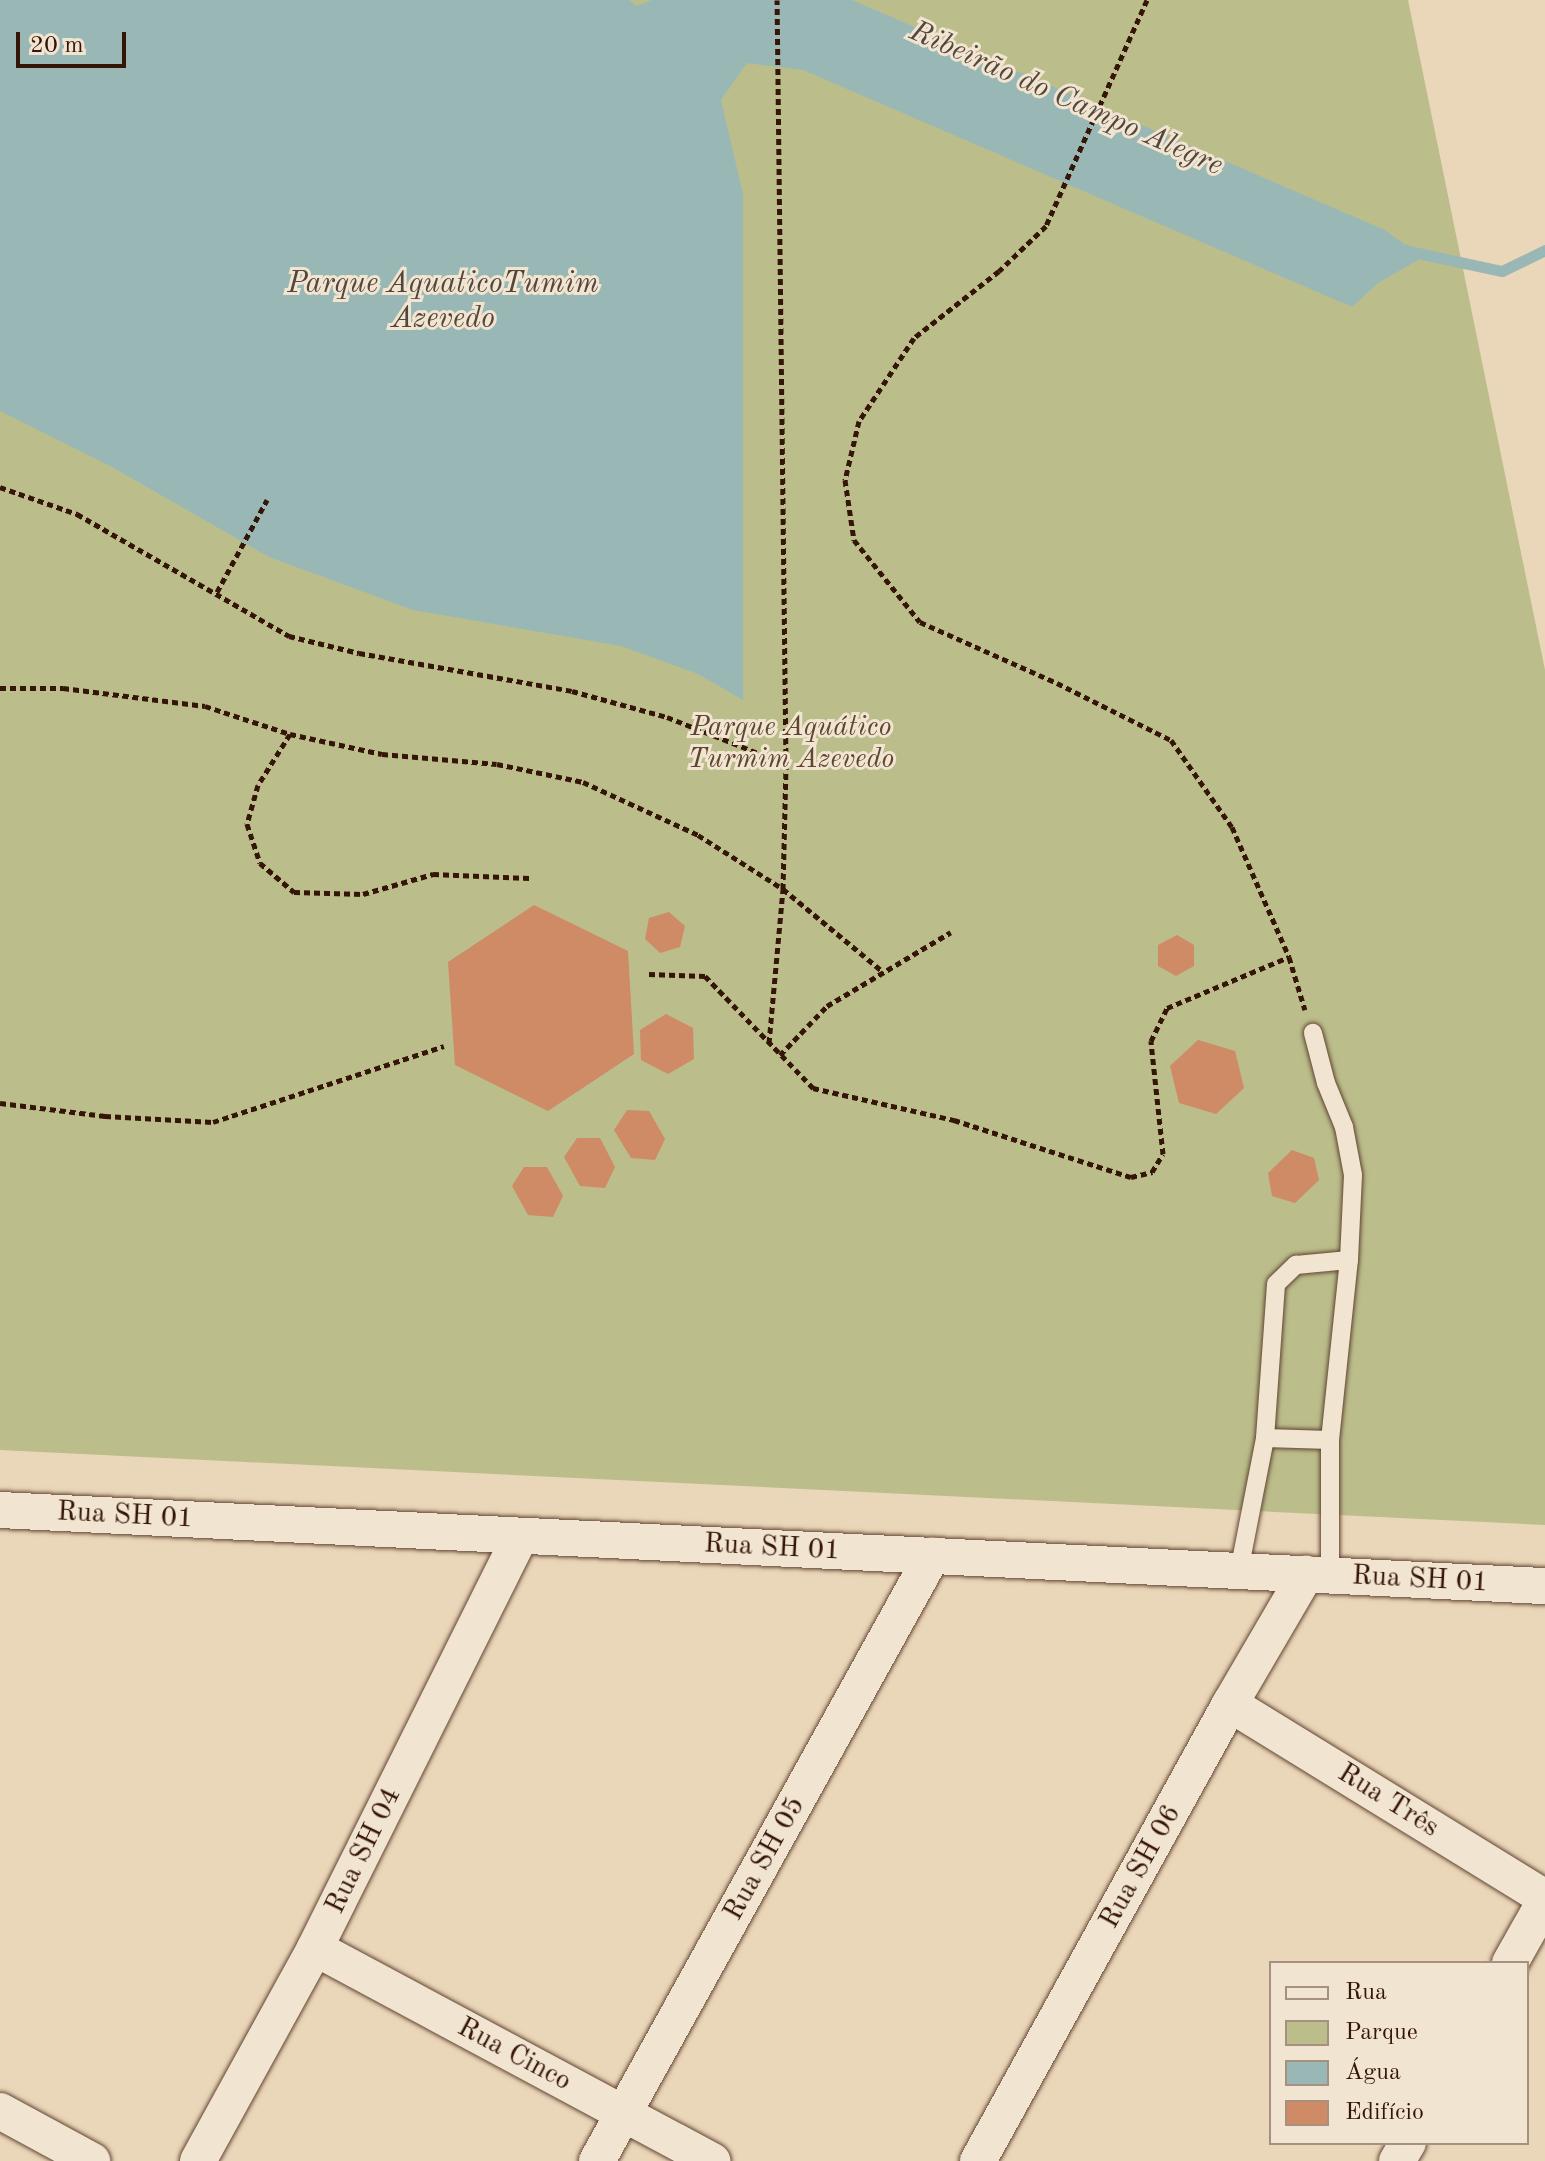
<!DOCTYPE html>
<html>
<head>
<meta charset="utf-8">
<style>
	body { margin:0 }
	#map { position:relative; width:1545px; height:2161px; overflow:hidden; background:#ead6b8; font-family:"Old Standard TT",serif }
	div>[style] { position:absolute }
	.green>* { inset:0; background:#bbbd8b }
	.water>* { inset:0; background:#99b8b5 }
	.stream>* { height:11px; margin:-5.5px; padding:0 5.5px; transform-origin:5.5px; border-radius:5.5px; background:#99b8b5 }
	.building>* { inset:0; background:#cf8a66 }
	.path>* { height:5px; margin-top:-2.5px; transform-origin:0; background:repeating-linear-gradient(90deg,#351507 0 6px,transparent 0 10px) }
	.roads { filter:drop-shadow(0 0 2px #624533) drop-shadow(0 0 2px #624533) }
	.lane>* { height:18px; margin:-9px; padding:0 9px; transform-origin:9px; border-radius:9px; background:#f1e4d1 }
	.street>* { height:36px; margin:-18px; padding:0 18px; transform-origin:18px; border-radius:18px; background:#f1e4d1 }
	span { translate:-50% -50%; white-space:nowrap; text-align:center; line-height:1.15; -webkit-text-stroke:6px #f1e4d1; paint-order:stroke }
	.park-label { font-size:28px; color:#5d472f; font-style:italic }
	.street-label { font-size:28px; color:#351507 }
	.water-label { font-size:30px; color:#53463b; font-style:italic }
	.legend { position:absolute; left:1269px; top:1961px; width:260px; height:184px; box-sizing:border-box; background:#f1e4d1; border:2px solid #a69180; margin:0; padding:10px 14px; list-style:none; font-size:24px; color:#351507 }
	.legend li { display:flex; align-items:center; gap:16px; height:40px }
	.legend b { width:40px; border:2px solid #a69180 }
	.scale { position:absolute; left:16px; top:32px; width:110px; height:36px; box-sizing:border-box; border:4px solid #351507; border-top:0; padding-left:10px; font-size:24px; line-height:28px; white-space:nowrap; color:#351507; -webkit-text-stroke:6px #f1e4d1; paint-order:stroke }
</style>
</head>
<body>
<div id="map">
	<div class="green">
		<div style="clip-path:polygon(0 0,1408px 0,1545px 670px,1545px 1525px,0 1450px)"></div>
	</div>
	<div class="water">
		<div style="clip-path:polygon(0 0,629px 0,637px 6px,652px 0,852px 0,1385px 230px,1404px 244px,1432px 252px,1378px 283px,1352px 307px,803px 70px,747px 63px,721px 100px,743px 194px,743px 700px,698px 674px,621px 646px,413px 610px,269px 557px,112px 467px,0 411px)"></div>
	</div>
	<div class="stream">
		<div style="left:1413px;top:252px;width:91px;rotate:12.1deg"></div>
		<div style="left:1502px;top:271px;width:48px;rotate:-26deg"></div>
	</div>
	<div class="building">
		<div style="clip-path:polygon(534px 905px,628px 951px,634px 1054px,548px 1111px,455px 1065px,448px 962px)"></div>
		<div style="clip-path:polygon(669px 912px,685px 926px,680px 947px,660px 953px,645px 939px,649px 918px)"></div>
		<div style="clip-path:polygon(1177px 935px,1194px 945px,1194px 966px,1176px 976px,1158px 966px,1158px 945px)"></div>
		<div style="clip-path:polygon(666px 1014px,693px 1028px,694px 1059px,668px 1074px,641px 1060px,640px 1030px)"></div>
		<div style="clip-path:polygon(1198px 1040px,1235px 1051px,1244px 1088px,1216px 1114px,1179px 1103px,1170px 1066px)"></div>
		<div style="clip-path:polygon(627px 1110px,649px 1111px,665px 1139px,655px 1160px,631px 1158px,614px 1130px)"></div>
		<div style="clip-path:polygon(577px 1138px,600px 1138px,615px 1167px,605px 1188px,580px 1186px,564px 1157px)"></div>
		<div style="clip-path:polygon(1292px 1150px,1314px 1158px,1319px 1180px,1295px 1203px,1272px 1196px,1268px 1173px)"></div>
		<div style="clip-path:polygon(524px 1167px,547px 1167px,563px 1196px,553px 1217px,528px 1215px,512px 1186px)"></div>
	</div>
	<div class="path">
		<div style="left:1147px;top:0;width:248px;rotate:114.1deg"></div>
		<div style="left:1046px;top:226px;width:65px;rotate:136.2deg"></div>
		<div style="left:999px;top:271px;width:108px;rotate:141.8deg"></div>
		<div style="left:914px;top:338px;width:100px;rotate:123.5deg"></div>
		<div style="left:859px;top:421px;width:61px;rotate:103.3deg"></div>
		<div style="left:845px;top:480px;width:61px;rotate:81.5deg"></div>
		<div style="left:854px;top:540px;width:105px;rotate:51.2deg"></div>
		<div style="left:920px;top:622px;width:150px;rotate:24deg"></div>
		<div style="left:1057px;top:683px;width:127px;rotate:26.6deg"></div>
		<div style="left:1171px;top:740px;width:106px;rotate:55deg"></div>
		<div style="left:1232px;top:827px;width:142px;rotate:66.3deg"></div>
		<div style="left:1289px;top:957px;width:55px;rotate:73.2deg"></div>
		<div style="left:0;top:487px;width:82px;rotate:19.3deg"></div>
		<div style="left:77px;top:514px;width:245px;rotate:29.9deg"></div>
		<div style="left:289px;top:636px;width:72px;rotate:13.7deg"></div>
		<div style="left:359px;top:653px;width:216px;rotate:10.1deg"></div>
		<div style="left:572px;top:691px;width:98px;rotate:15.3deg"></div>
		<div style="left:667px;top:717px;width:128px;rotate:21.6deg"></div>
		<div style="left:217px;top:592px;width:105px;rotate:-61.5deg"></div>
		<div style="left:0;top:688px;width:63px"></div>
		<div style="left:63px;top:688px;width:143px;rotate:7.2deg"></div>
		<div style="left:205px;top:706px;width:89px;rotate:18.2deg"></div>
		<div style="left:290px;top:734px;width:94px;rotate:12.3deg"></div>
		<div style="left:382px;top:754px;width:115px;rotate:5deg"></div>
		<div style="left:497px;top:764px;width:88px;rotate:11.8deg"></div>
		<div style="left:583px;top:782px;width:127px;rotate:24.7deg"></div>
		<div style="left:698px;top:835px;width:101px;rotate:32.4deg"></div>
		<div style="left:783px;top:889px;width:129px;rotate:39.6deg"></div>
		<div style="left:290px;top:734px;width:60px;rotate:122.1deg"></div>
		<div style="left:258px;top:785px;width:41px;rotate:105.8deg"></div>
		<div style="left:247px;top:824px;width:41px;rotate:71.6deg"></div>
		<div style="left:260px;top:863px;width:45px;rotate:40.5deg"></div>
		<div style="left:294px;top:892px;width:69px;rotate:1.7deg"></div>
		<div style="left:363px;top:894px;width:73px;rotate:-15.9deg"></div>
		<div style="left:433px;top:874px;width:97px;rotate:2.4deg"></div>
		<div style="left:649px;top:974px;width:56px;rotate:2deg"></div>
		<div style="left:705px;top:976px;width:156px;rotate:46deg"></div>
		<div style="left:813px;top:1088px;width:145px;rotate:12.8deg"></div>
		<div style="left:954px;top:1120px;width:186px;rotate:17.9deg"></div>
		<div style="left:1131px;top:1177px;width:22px;rotate:-13deg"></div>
		<div style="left:1152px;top:1172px;width:21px;rotate:-59deg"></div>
		<div style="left:1163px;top:1154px;width:114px;rotate:-96.1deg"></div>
		<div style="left:1151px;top:1041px;width:37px;rotate:-64deg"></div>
		<div style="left:1167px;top:1008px;width:132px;rotate:-22.7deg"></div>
		<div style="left:769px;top:1043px;width:155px;rotate:-84.8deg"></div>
		<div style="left:783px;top:889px;width:125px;rotate:-88.6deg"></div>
		<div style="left:786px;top:764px;width:764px;rotate:-90.67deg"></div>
		<div style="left:780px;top:1055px;width:68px;rotate:-46.2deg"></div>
		<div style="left:827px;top:1006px;width:144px;rotate:-30.8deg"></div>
		<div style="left:0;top:1103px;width:106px;rotate:7.1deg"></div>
		<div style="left:105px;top:1116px;width:108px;rotate:3.2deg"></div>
		<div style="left:213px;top:1122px;width:243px;rotate:-18.2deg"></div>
	</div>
	<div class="roads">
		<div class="lane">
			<div style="left:1265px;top:1438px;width:65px;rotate:1.8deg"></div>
			<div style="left:1330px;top:1440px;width:136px;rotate:90deg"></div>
			<div style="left:1330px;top:1440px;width:181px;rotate:-84deg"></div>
			<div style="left:1239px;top:1571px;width:136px;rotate:-78.9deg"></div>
			<div style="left:1265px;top:1438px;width:154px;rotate:-85.9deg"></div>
			<div style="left:1276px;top:1284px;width:28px;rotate:-44deg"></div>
			<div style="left:1296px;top:1265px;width:53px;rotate:-5.4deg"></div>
			<div style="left:1349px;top:1260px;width:85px;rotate:-87.3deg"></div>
			<div style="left:1353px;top:1175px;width:49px;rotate:-100.6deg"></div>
			<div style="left:1344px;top:1127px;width:48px;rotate:-112.2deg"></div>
			<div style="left:1326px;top:1083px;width:52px;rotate:-104.6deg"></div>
		</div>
		<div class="street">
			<div style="left:0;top:1510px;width:1547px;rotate:2.82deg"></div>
			<div style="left:1230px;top:1704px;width:370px;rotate:31.6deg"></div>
			<div style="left:315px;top:1948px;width:451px;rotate:28.2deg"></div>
			<div style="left:1510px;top:1963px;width:71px;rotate:-60.6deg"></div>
			<div style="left:0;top:2111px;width:105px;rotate:28.5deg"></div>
			<div style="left:198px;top:2161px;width:243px;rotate:-61.2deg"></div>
			<div style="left:315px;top:1948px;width:460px;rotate:-63.5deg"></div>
			<div style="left:597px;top:2161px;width:692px;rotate:-61.03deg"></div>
			<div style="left:978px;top:2161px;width:522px;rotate:-61.13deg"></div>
			<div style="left:1230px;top:1704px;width:151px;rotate:-59.7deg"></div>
			<div style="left:1397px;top:2161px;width:21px;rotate:-59deg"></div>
		</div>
	</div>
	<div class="park-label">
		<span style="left:791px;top:744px">Parque Aquático<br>Turmim Azevedo</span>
	</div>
	<div class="street-label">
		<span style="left:125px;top:1516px;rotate:3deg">Rua SH 01</span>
		<span style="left:772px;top:1548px;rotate:3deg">Rua SH 01</span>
		<span style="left:1420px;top:1580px;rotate:3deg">Rua SH 01</span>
		<span style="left:1388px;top:1801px;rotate:32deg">Rua Três</span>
		<span style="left:364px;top:1851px;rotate:-64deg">Rua SH 04</span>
		<span style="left:765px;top:1859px;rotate:-61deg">Rua SH 05</span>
		<span style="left:1141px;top:1867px;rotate:-61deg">Rua SH 06</span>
		<span style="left:514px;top:2055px;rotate:28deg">Rua Cinco</span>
	</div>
	<div class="water-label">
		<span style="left:1066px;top:99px;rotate:24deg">Ribeirão do Campo Alegre</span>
		<span style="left:443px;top:301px">Parque AquaticoTumim<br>Azevedo</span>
	</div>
	<ul class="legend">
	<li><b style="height:10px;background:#f1e4d1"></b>Rua</li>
	<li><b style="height:22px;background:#bbbd8b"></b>Parque</li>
	<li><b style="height:22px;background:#99b8b5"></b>Água</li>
	<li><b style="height:22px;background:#cf8a66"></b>Edifício</li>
	</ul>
	<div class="scale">20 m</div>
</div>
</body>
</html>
